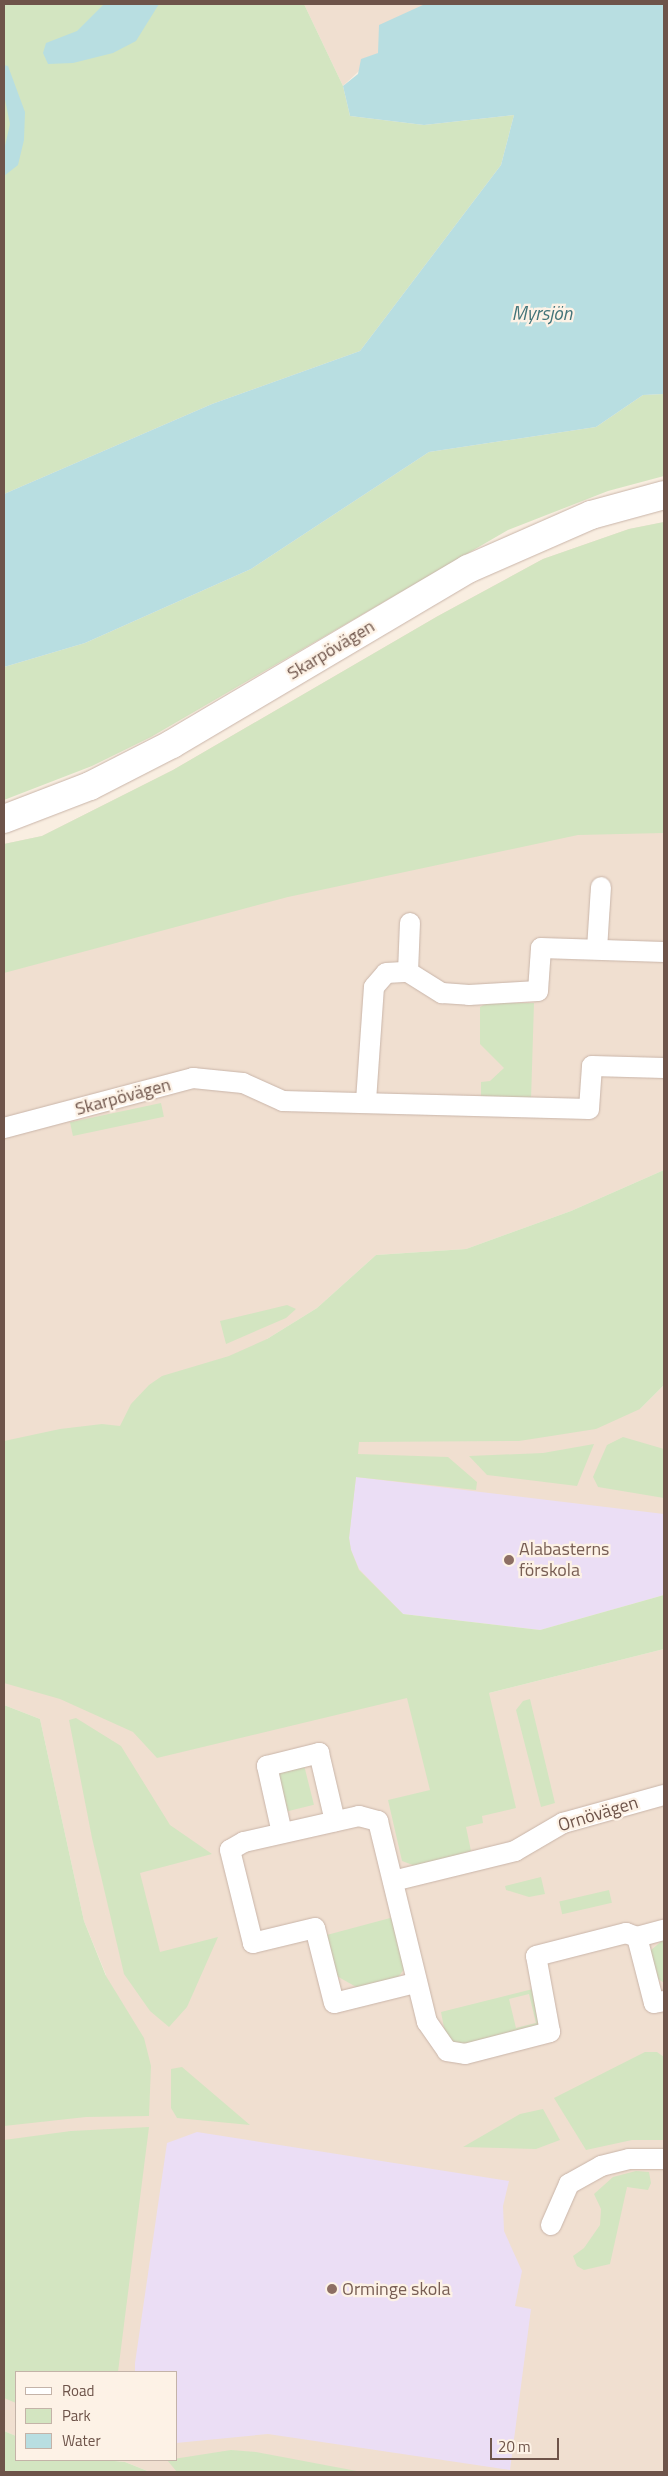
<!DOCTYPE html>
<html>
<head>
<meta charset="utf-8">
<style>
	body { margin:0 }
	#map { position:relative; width:668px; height:2476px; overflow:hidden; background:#f9eee1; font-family:"Titillium Web",sans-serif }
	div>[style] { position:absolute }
	.residential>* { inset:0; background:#f0dfd0 }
	.education>* { inset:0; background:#ebdef5 }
	.green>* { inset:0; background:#d3e5c1; transform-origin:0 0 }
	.water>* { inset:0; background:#b8dee1 }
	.roads { filter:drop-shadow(0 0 1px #c9b5a9) drop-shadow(0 0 1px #c9b5a9) }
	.street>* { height:20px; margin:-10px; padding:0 10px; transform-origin:10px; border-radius:10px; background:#fff }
	.secondary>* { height:28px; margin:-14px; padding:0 14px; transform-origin:14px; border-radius:14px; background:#fff }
	.dots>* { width:14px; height:14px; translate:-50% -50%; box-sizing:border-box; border:2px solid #fdf2e6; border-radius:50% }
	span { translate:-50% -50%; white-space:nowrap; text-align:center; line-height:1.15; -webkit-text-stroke:4.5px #fdf2e6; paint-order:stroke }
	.street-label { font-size:18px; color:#6e544a }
	.education-label { font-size:18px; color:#785e54 }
	.left { translate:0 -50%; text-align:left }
	.water-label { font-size:19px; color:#437479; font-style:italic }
	.frame { position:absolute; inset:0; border:5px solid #6e544a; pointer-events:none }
	.legend { position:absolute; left:15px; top:2371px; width:162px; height:90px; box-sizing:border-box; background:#fdf2e6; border:1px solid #c4b3a8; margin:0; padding:6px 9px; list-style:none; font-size:15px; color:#6e544a }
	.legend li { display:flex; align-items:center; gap:10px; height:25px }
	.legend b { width:25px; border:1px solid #c4b3a8 }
	.scale { position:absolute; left:490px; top:2438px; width:69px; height:22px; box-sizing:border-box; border:2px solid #6e544a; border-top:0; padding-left:6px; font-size:15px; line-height:18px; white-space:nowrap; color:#6e544a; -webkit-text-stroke:4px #fdf2e6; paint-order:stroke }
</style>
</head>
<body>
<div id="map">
	<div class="residential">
		<div style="clip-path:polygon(304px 4px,425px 4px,410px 12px,378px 53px,343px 86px)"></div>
		<div style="clip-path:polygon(664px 522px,636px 831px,664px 833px,664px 1170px,571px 1211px,466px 1249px,376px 1255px,317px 1308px,267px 1339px,640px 1409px,664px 1385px,664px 1595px,403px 1614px,489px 1693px,664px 1649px,664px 2472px,150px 2472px,125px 2462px,105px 2460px,176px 2460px,176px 2372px,16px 2372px,16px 2436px,4px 2431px,4px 2028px,106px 1975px,84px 1921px,40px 1719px,4px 1705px,4px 844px,42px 836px,173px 770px,438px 616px,543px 559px,629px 529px)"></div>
	</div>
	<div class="education">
		<div style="clip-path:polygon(356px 1477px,664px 1514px,664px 1595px,540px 1630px,403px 1614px,359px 1569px,351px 1550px,349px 1538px)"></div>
		<div style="clip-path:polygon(197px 2132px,509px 2181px,503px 2206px,504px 2231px,522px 2271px,515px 2306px,531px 2309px,510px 2470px,268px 2434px,176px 2443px,176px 2372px,135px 2372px,135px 2363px,167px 2143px)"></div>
	</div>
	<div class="green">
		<div style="clip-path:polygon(4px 4px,304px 4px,343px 86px,350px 116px,424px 125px,514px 115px,501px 165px,360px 351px,212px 404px,4px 494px)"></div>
		<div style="clip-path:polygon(664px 394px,664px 476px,608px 491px,508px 530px,151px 737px,92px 766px,4px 800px,4px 667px,85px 643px,251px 569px,429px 452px,596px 427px,643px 395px)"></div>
		<div style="clip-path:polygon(664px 522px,664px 833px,578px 835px,288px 897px,4px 973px,4px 844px,42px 836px,173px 770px,438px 616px,543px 559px,629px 529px)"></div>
		<div style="clip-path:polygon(487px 1003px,534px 1003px,531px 1100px,481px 1096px,481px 1082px,490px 1081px,504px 1068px,480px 1044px,480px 1007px)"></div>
		<div style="left:161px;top:1103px;width:14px;height:93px;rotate:78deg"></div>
		<div style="clip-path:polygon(664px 1170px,664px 1385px,640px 1409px,596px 1429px,519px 1441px,359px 1442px,358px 1454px,448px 1457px,477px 1482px,476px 1490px,356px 1477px,349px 1538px,351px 1550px,359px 1570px,403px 1614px,540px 1630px,664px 1595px,664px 1649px,489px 1693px,516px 1808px,482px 1816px,483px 1823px,466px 1827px,471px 1851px,418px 1867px,402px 1861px,388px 1800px,430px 1790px,407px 1698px,157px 1758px,133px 1732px,60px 1699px,4px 1683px,4px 1441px,60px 1429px,102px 1424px,120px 1426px,131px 1404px,149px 1385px,162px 1376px,229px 1356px,267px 1339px,317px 1308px,376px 1255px,466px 1249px,571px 1211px)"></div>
		<div style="clip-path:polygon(287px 1305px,296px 1309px,286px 1318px,226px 1344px,220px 1321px)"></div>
		<div style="clip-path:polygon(623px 1437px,664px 1449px,664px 1498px,598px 1487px,593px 1477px,607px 1445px)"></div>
		<div style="clip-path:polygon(594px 1444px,577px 1486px,487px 1475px,469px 1456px,543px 1453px)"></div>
		<div style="clip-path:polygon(530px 1699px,555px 1803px,541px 1807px,516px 1710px,523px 1701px)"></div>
		<div style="clip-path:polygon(4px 1705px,40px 1719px,84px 1921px,106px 1976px,144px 2038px,151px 2066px,149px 2116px,86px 2117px,4px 2126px)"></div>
		<div style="clip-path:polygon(76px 1718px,121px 1746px,170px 1825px,212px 1854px,140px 1873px,160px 1952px,218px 1937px,187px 2007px,169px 2027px,150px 2011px,124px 1974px,92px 1838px,69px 1720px)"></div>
		<div style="left:304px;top:1765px;width:41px;height:27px;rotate:76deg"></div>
		<div style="clip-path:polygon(541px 1877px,545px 1894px,529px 1897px,506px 1890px,505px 1886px)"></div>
		<div style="left:609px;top:1890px;width:13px;height:51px;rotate:77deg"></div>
		<div style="clip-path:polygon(394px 1917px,404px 1969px,397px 1979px,358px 1988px,335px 1975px,323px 1936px)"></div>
		<div style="clip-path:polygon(664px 1939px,664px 1983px,657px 1978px,650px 1951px)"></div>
		<div style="clip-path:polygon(evenodd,537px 1988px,544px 2019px,538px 2028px,461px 2046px,450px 2040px,445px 2033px,441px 2012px,537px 1988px,529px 1994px,536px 2023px,516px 2028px,509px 1999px,529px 1994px)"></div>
		<div style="clip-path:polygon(645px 2052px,657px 2052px,664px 2057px,664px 2140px,632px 2140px,586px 2150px,554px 2098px)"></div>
		<div style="clip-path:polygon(182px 2067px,250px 2125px,177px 2118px,171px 2108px,171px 2069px)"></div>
		<div style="clip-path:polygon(543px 2109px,560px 2140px,536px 2149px,463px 2147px,520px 2114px)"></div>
		<div style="clip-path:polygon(149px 2127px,118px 2372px,16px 2372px,16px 2403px,4px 2398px,4px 2140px,71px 2131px)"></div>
		<div style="clip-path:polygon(636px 2171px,649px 2172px,651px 2183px,648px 2190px,627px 2187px,610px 2264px,584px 2270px,577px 2266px,573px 2256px,584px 2248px,600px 2225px,601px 2209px,594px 2194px,613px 2177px)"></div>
		<div style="clip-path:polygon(4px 2431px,16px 2436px,16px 2460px,105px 2460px,125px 2462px,150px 2472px,4px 2472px)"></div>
		<div style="clip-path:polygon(231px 2450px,256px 2452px,362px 2472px,177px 2472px,167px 2460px)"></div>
	</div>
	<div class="water">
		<div style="clip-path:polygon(104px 4px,159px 4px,136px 41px,113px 53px,73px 63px,48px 64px,43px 53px,46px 43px,77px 31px)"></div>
		<div style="clip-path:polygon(425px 4px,664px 4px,664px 394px,643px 395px,596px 427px,429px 452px,251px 569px,85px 643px,4px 667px,4px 494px,212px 404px,360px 351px,501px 165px,514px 115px,424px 125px,350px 116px,343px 86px,358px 74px,361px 59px,378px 53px,379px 25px)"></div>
		<div style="clip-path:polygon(4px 65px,8px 66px,25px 112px,24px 140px,18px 165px,4px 176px,4px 150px,10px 124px,4px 95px)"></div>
	</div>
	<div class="roads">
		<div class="street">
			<div style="left:597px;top:949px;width:62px;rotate:-86.3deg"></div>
			<div style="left:408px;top:972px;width:49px;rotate:-87.7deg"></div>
			<div style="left:366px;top:1101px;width:114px;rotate:-86deg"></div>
			<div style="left:374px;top:987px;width:18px;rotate:-49deg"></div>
			<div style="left:386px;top:973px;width:22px;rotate:-3deg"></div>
			<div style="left:408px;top:972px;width:40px;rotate:32deg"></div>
			<div style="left:442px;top:993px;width:27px;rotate:4deg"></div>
			<div style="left:469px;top:995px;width:69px;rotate:-3.3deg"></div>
			<div style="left:538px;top:991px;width:43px;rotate:-86deg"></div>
			<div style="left:541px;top:948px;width:123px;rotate:1.9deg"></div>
			<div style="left:4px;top:1128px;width:196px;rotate:-14.8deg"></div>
			<div style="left:193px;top:1078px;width:50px;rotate:5.7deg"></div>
			<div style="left:243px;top:1083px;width:44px;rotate:24.2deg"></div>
			<div style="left:283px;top:1101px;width:306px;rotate:1.5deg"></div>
			<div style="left:589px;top:1109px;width:43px;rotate:-86deg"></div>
			<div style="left:592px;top:1066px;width:72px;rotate:1.6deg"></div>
			<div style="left:282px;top:1833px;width:69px;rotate:-102.6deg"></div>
			<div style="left:267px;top:1766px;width:54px;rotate:-14deg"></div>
			<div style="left:319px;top:1753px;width:70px;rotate:76.8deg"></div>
			<div style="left:393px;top:1881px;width:126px;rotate:-13.8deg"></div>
			<div style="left:515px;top:1851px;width:56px;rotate:-30.3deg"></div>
			<div style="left:563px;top:1823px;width:105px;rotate:-15.5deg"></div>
			<div style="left:637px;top:1937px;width:68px;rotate:75.6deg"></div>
			<div style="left:654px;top:2003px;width:10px;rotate:-11deg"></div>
			<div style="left:415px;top:1983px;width:83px;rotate:166.1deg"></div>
			<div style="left:334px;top:2003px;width:77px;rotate:-104.2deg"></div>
			<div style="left:315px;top:1928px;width:64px;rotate:166.4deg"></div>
			<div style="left:253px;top:1943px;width:96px;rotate:-103.9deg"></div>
			<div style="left:230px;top:1850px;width:16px;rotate:-30deg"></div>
			<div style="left:244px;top:1842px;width:118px;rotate:-12.7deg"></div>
			<div style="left:359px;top:1816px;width:20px;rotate:15deg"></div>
			<div style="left:378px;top:1821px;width:207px;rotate:76.3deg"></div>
			<div style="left:427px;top:2022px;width:35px;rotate:55deg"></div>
			<div style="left:447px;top:2051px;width:18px;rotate:9deg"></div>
			<div style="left:465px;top:2054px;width:88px;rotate:-14.5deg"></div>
			<div style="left:550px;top:2032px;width:77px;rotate:-100.4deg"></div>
			<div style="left:536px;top:1956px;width:93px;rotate:-14.3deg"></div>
			<div style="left:626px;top:1933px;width:12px;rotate:20deg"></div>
			<div style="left:637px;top:1937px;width:28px;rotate:-15deg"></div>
			<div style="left:551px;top:2225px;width:45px;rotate:-66.3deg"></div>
			<div style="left:569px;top:2184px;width:37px;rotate:-29deg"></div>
			<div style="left:601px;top:2166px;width:29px;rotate:-14deg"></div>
			<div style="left:629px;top:2159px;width:35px"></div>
		</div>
		<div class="secondary">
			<div style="left:4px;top:819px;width:92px;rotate:-21deg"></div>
			<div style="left:90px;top:786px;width:92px;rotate:-27.1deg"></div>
			<div style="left:172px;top:744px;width:344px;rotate:-30.6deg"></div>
			<div style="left:468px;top:569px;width:134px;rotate:-23.7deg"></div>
			<div style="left:591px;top:515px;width:76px;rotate:-15.3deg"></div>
		</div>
	</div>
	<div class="dots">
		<div style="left:509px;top:1560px;background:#8d6e63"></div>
		<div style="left:332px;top:2289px;background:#8d6e63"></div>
	</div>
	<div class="street-label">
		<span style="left:331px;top:650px;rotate:-31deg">Skarpövägen</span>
		<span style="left:123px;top:1097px;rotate:-15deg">Skarpövägen</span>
		<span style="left:598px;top:1814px;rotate:-17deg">Ornövägen</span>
	</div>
	<div class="education-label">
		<span class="left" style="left:519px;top:1560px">Alabasterns<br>förskola</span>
		<span class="left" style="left:342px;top:2289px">Orminge skola</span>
	</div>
	<div class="water-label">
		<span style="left:542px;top:313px">Myrsjön</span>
	</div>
	<div class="frame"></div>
	<ul class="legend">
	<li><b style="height:6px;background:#fff"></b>Road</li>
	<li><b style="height:14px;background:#d3e5c1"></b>Park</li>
	<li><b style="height:14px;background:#b8dee1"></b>Water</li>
	</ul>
	<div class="scale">20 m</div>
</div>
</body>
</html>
